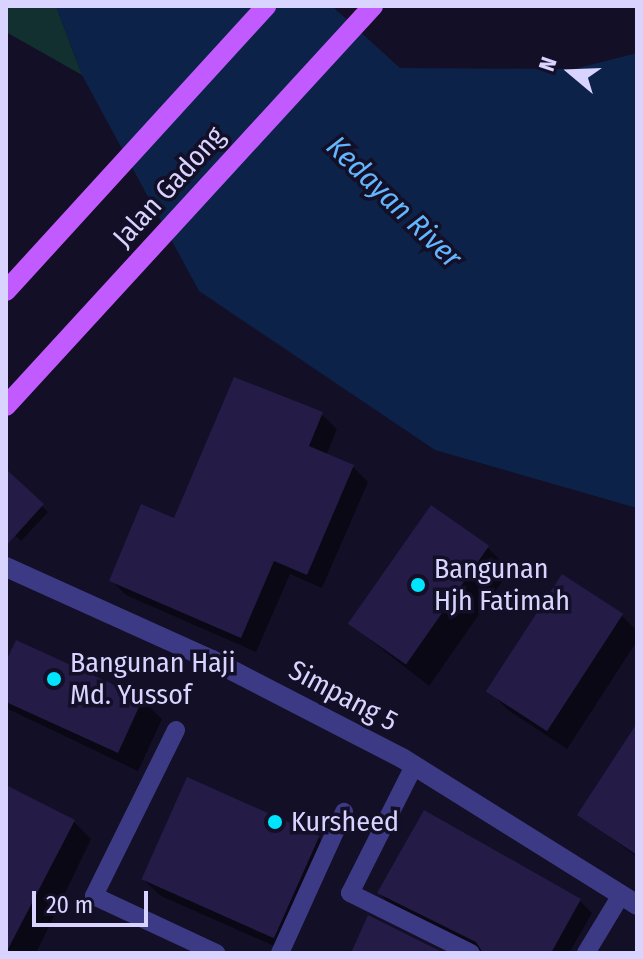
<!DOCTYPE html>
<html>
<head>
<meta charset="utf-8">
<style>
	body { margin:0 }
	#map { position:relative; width:643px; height:959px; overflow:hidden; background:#130f26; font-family:"Fira Sans Condensed",sans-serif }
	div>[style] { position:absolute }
	.green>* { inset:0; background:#12302f }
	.water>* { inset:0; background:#0c2248 }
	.shadow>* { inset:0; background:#0007 }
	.building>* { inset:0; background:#241b47; transform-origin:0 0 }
	.lane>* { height:18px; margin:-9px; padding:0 9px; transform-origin:9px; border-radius:9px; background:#3d3a85 }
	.street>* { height:20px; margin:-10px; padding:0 10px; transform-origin:10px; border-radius:10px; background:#3d3a85 }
	.primary>* { height:20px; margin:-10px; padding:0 10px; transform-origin:10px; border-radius:10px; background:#c25bff }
	.dots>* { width:22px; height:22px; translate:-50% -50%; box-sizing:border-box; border:4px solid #130f26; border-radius:50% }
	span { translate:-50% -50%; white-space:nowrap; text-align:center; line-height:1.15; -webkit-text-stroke:7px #130f26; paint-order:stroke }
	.street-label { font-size:28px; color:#d9d4ff }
	.poi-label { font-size:28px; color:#d9d4ff }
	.left { translate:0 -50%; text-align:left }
	.water-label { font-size:30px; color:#62b6ff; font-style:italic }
	.frame { position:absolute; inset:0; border:8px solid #d9d4ff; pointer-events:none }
	.north { position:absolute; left:531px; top:32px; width:80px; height:80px; -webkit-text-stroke:6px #130f26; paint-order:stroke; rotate:289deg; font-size:22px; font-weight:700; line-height:32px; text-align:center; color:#d9d4ff }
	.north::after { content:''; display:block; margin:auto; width:28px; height:36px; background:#d9d4ff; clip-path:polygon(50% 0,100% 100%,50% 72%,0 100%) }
	.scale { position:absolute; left:32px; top:891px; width:116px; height:36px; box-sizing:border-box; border:4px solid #d9d4ff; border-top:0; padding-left:10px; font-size:24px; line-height:28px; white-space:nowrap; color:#d9d4ff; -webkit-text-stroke:6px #130f26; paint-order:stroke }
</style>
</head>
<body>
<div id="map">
	<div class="green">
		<div style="clip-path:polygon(6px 6px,56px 6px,82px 75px,6px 32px)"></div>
	</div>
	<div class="water">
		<div style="clip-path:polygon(56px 6px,332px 6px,400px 68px,574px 69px,637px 53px,637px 508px,435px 450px,199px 291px,82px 75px)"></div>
	</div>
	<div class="shadow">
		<div style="clip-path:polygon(321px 414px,337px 429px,326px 456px,353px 467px,368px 482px,322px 588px,290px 574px,256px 652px,126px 595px,111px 580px,175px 520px)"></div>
		<div style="clip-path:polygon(16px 481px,48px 512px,21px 541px,6px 526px,6px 493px)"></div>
		<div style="clip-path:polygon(488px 548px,510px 570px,429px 686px,350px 624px)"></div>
		<div style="clip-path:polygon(621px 615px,637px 631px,637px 641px,567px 749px,508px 710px,488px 690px)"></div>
		<div style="clip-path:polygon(17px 642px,142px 700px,162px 719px,138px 771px,6px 708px,6px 666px)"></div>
		<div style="clip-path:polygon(637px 727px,637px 857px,579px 814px)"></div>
		<div style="clip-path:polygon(6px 787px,74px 822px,91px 839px,36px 953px,6px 953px)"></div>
		<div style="clip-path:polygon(425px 812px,580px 901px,592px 913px,569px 953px,482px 953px,391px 905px,379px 893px)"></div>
		<div style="clip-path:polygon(319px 838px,335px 854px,290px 953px,161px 896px,144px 880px)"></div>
	</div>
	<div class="building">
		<div style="clip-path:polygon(234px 377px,323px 412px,309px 446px,354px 465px,307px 575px,274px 561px,241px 638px,109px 581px,141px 504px,174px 518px)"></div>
		<div style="clip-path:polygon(6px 469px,44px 504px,6px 546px)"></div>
		<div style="left:431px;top:505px;width:71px;height:145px;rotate:35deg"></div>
		<div style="left:562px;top:574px;width:73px;height:140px;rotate:33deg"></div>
		<div style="clip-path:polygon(16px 640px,143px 698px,118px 753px,6px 702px,6px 661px)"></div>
		<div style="clip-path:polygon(637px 723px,637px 855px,577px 815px)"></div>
		<div style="left:187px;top:777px;width:145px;height:112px;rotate:24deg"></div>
		<div style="clip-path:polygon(6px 785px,75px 820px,6px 953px)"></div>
		<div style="clip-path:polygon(424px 810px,581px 899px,551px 953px,483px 953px,476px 942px,377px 893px)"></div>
		<div style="clip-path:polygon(368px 915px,444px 953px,351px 953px)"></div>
	</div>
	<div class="lane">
		<div style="left:176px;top:730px;width:185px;rotate:116.3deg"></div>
		<div style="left:94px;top:896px;width:135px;rotate:25deg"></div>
		<div style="left:414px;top:766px;width:142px;rotate:116.7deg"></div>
		<div style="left:350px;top:893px;width:135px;rotate:26.4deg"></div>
		<div style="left:280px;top:953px;width:155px;rotate:-65.6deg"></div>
		<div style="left:586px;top:953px;width:68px;rotate:-58.9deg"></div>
	</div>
	<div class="street">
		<div style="left:6px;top:567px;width:226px;rotate:24.3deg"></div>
		<div style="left:212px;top:660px;width:214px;rotate:27.3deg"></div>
		<div style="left:402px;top:758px;width:277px;rotate:32deg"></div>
	</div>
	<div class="primary">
		<div style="left:6px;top:291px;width:386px;rotate:-47.6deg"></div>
		<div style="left:6px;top:406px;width:543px;rotate:-47.46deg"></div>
	</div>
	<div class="dots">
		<div style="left:418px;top:585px;background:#00e5ff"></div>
		<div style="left:54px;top:679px;background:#00e5ff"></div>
		<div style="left:275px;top:822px;background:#00e5ff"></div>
	</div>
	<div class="street-label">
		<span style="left:169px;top:187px;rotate:-48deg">Jalan Gadong</span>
		<span style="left:343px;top:696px;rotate:28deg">Simpang 5</span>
	</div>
	<div class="poi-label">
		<span class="left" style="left:434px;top:585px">Bangunan<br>Hjh Fatimah</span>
		<span class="left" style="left:70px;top:679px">Bangunan Haji<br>Md. Yussof</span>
		<span class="left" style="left:291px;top:822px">Kursheed</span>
	</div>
	<div class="water-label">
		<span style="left:394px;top:202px;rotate:44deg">Kedayan River</span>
	</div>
	<div class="frame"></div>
	<div class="north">N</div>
	<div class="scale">20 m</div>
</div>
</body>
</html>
